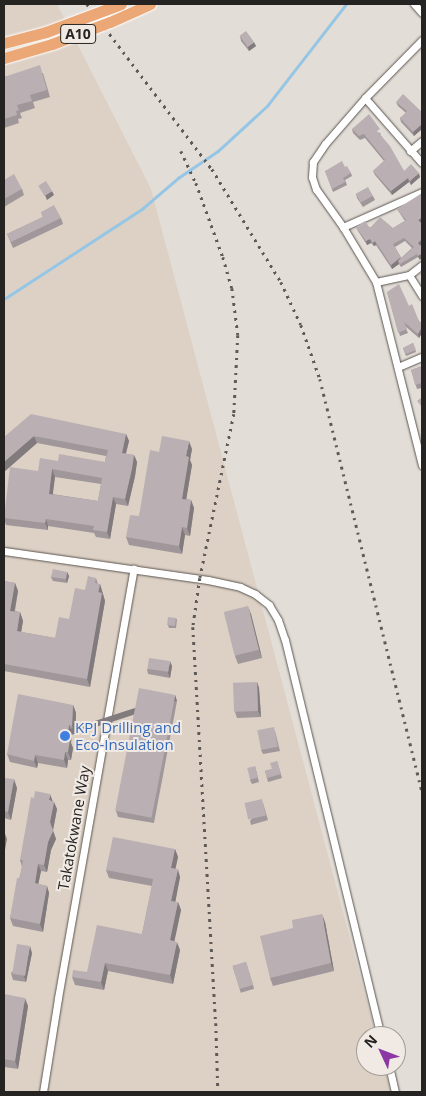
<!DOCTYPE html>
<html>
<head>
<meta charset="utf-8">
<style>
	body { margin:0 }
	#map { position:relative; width:426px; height:1096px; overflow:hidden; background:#e3ddd7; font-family:"Open Sans",sans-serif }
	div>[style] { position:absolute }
	.built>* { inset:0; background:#ddd1c5 }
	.stream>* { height:2.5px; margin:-1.25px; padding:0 1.25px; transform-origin:1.25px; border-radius:1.25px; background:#95c6e6 }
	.roads { filter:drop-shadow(0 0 1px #5a5550) drop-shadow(0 0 1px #5a5550) }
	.minor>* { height:7px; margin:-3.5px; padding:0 3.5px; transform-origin:3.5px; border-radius:3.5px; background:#fff }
	.rail>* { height:2.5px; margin-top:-1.25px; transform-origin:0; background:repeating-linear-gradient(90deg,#5d5a57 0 2.5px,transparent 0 7.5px) }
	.bridges { filter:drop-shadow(0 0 1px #fff) drop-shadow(0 0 1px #fff) }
	.primary-bridge>* { height:11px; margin:-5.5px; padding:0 5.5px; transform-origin:5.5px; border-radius:5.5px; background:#eba876 }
	.wall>* { inset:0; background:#a0979a; transform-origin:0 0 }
	.shaded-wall>* { inset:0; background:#827b7d; transform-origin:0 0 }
	.building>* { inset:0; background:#bab0b3; transform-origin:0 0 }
	.dots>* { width:14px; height:14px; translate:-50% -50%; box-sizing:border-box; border:2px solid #f1eae4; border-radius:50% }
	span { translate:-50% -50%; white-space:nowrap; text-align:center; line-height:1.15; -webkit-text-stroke:4px #f1eae4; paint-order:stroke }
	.shield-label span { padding:1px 4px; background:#f1eae4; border:1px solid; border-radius:4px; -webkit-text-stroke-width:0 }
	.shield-label { font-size:14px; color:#262422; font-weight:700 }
	.shop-label { font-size:15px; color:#366cbe }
	.left { translate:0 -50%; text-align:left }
	.street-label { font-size:15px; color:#262422 }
	.frame { position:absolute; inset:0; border:5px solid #262422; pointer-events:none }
	.north { position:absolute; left:356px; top:1026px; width:50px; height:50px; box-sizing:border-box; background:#f1eae4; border:1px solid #a09b96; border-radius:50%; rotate:313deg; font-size:14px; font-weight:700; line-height:20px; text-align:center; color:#262422 }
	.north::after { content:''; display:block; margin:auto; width:18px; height:22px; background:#8c37a4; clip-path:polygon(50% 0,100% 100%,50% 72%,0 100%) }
</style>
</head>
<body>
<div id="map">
	<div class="built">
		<div style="clip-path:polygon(4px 4px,57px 4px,151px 189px,376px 1036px,366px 1036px,366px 1066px,384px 1066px,391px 1092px,4px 1092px)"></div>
	</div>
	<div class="stream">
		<div style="left:4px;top:299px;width:165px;rotate:-33.1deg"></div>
		<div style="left:142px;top:209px;width:48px;rotate:-40.7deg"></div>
		<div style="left:178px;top:178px;width:48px;rotate:-34deg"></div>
		<div style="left:218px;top:151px;width:67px;rotate:-42.6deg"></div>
		<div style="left:267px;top:106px;width:129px;rotate:-52.2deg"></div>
	</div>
	<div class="roads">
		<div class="minor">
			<div style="left:414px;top:4px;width:12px;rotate:48deg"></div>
			<div style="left:422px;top:40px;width:81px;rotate:134.5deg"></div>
			<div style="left:365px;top:98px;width:61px;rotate:131deg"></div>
			<div style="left:325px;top:144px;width:22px;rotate:124deg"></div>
			<div style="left:313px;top:162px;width:15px;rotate:94deg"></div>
			<div style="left:312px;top:177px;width:13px;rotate:72deg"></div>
			<div style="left:316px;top:189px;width:47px;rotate:54.6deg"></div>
			<div style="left:343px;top:227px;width:64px;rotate:59deg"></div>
			<div style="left:376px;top:282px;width:189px;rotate:75.9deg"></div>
			<div style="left:365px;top:98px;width:86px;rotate:48.8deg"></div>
			<div style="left:410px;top:151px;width:16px;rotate:-40deg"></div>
			<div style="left:343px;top:227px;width:86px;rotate:-23.9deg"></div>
			<div style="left:409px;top:275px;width:16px;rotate:-38deg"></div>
			<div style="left:376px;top:282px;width:34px;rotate:-12deg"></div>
			<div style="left:409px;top:275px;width:25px;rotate:58deg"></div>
			<div style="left:398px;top:367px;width:26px;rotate:-23deg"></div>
			<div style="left:4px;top:551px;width:206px;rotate:8.1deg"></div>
			<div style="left:208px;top:580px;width:33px;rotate:12deg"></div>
			<div style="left:240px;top:587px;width:17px;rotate:25deg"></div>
			<div style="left:255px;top:594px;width:18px;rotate:38deg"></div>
			<div style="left:269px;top:605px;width:17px;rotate:59deg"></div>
			<div style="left:278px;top:620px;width:21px;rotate:71deg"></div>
			<div style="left:285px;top:640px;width:407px;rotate:76.4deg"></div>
			<div style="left:389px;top:1066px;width:27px;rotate:77deg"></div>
			<div style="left:43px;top:1092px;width:95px;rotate:-80.9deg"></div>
			<div style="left:58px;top:998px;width:436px;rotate:-80deg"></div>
		</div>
	</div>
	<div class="rail">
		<div style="left:87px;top:4px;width:207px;rotate:52.9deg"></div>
		<div style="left:212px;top:169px;width:132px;rotate:58.6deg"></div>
		<div style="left:281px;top:282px;width:47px;rotate:65.1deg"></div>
		<div style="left:301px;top:325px;width:57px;rotate:70.6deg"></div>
		<div style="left:320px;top:379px;width:425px;rotate:76.1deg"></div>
		<div style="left:181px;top:151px;width:35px;rotate:65deg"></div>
		<div style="left:196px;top:183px;width:79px;rotate:70deg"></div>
		<div style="left:223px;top:257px;width:32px;rotate:74deg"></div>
		<div style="left:232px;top:288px;width:47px;rotate:82.7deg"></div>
		<div style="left:238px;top:335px;width:79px;rotate:92.9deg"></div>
		<div style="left:234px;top:414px;width:167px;rotate:101.7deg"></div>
		<div style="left:200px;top:578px;width:49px;rotate:98.1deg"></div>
		<div style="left:193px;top:627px;width:397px;rotate:86.7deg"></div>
		<div style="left:216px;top:1023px;width:69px;rotate:88.3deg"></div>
	</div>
	<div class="bridges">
		<div class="primary-bridge">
			<div style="left:4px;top:43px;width:43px;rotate:-14.7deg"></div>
			<div style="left:46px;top:32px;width:80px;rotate:-20.5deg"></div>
			<div style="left:4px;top:58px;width:50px;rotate:-16.3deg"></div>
			<div style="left:52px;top:44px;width:62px;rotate:-20.8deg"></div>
			<div style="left:110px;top:22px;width:44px;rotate:-24.2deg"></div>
		</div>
	</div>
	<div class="wall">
		<div style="clip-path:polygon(240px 36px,256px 46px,249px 51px,241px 41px)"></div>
		<div style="clip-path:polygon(43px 73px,50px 97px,33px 102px,35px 108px,20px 113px,22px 118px,18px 119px,19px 123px,4px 128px,4px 77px)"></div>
		<div style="clip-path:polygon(396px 102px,422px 112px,422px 129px,414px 136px,401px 122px,400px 118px,406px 113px,398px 106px)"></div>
		<div style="clip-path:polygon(352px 129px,381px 133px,380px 134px,404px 171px,420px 177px,411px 185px,409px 182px,392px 195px,375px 175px,373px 171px,384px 161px,365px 138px,360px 140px,353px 133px)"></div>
		<div style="clip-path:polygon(345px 167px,351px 173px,352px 176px,345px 180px,347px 185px,333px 192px,325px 171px)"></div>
		<div style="clip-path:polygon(4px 180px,22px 189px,24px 195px,4px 207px)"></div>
		<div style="clip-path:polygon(356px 194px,373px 196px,375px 200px,363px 207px,357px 198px)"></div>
		<div style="clip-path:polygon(evenodd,397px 209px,422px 224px,422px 244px,420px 246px,420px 260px,418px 257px,401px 267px,399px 264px,392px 269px,376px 245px,374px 246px,371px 243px,367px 245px,358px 231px,356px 227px,393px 228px,405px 221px,397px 209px,405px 241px,412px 248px,401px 258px,395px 247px,405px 241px)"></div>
		<div style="clip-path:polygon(41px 212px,61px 218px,63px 224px,13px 248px,7px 234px,43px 217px)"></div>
		<div style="clip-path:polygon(387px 292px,409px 306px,419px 321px,422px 324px,422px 333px,419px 338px,405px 326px,408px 333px,400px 336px)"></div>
		<div style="clip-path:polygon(413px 343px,416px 352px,406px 356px,403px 348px)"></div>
		<div style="clip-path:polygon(422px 366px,422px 388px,417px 389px,411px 370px)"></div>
		<div style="clip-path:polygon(evenodd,126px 434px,129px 441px,126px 454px,134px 455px,137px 462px,135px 476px,128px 506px,116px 504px,110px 539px,96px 537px,94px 533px,48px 526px,48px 530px,6px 525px,4px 519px,38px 471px,58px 461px,105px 462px,106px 456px,37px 443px,4px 472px,4px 437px,126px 434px,55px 477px,101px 484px,98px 501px,52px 494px,55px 477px)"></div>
		<div style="clip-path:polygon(192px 449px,190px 460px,192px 465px,186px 499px,191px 500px,194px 508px,190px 536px,185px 535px,182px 554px,129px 545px,126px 537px,139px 516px,159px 452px)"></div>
		<div style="clip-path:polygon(67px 572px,69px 576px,67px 583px,53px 581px,51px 577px)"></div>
		<div style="clip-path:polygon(96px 578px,98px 584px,100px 584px,105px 601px,90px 687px,4px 671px,4px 581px,15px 583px,18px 591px,15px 611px,20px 612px,23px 621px,21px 632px,55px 638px,69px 619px,85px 590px)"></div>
		<div style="clip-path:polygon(251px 614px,262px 658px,238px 664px,235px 656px)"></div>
		<div style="clip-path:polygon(176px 618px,177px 620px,176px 628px,169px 628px,168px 625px)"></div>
		<div style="clip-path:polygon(172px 666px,170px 678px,148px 674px,147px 669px)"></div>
		<div style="clip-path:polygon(257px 682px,259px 688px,261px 717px,237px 718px,235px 712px)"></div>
		<div style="clip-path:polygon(175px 695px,177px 701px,154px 823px,118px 817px,116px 811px)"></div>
		<div style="clip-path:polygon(73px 705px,76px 713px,75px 734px,72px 733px,71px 743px,73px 748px,71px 760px,68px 760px,67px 768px,38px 763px,37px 768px,10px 762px,7px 754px)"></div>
		<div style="clip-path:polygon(275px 731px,280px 751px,263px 754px,261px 750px)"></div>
		<div style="clip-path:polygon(277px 761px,282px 778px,268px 782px,265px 771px,272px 769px)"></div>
		<div style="clip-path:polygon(255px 766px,259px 782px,252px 784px,250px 780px)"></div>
		<div style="clip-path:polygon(4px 778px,17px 788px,11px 820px,4px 818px)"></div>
		<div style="clip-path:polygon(53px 801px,57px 809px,53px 830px,56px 839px,51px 850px,47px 872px,41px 871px,38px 884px,47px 886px,49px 893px,43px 932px,13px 926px,10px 918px,22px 867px,20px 860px)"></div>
		<div style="clip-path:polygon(263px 803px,268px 820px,251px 825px,250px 821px)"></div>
		<div style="clip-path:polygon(175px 849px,178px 857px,175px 868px,180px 877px,175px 902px,178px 902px,181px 910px,174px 941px,180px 950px,173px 984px,108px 971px,104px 990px,75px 985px,72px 977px,87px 972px,142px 934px,152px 886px,109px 878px,106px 870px)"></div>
		<div style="clip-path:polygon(325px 922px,334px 971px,273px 986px,270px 978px)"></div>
		<div style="clip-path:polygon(32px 953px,26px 982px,13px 980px,11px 973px)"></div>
		<div style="left:246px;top:962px;width:28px;height:14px;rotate:73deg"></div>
		<div style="clip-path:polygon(4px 994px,28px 1006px,18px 1069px,4px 1067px)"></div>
	</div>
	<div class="shaded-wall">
		<div style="clip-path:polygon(254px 42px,256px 46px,249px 51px,248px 47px)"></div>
		<div style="clip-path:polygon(422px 124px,422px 129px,414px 136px,413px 132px)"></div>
		<div style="clip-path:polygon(419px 173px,420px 177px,411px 185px,410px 181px)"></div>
		<div style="clip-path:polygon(408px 178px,409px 182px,392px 195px,391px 191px)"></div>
		<div style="clip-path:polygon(52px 191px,54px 195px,47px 200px,45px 195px)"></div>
		<div style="clip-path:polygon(422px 217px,422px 222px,419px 224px,418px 220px)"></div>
		<div style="clip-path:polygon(370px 239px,371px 243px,367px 245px,366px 241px)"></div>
		<div style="clip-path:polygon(422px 239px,422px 244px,419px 247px,418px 243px)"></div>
		<div style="clip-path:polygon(375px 241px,376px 245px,374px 246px,373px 243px)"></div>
		<div style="clip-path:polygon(422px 253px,422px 257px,420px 260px,418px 256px)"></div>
		<div style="clip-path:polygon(401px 257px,398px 261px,399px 264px,392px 269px,391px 265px)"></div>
		<div style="clip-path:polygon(422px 327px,422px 333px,419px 338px,418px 334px)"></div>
		<div style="clip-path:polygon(126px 434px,129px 441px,124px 460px,122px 453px)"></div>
		<div style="clip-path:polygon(34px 436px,37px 443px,4px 472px,4px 462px)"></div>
		<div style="clip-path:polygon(189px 441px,192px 449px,190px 460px,192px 465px,185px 507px,182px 499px,186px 456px)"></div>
		<div style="clip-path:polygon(134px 455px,137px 462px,135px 476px,128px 506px,125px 499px)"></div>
		<div style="clip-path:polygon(52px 469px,55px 477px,52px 501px,49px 494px)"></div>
		<div style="clip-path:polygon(113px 497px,116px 504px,110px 539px,107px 532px)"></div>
		<div style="clip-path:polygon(191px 500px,194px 508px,190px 536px,187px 528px)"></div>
		<div style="clip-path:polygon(46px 519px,48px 526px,48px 530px,45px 523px)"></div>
		<div style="clip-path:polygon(182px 527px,185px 535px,182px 554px,179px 546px)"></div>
		<div style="clip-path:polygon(67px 572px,69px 576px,67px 583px,66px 579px)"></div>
		<div style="clip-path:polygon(15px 583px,18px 591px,13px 619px,10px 611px)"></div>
		<div style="clip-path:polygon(100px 584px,105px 601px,90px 687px,87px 679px)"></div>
		<div style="clip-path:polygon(248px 606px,251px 614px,262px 658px,259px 650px)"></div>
		<div style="clip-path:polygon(20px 612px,23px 621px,20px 639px,17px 631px)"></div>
		<div style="clip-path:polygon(170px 661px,172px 666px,170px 678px,168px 673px)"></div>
		<div style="clip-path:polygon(257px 682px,259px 688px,261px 717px,258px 711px)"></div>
		<div style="left:175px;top:695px;width:6px;height:124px;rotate:72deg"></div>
		<div style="clip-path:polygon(73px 705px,76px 713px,75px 734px,72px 726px)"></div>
		<div style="clip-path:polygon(69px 725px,72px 733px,71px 743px,73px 748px,71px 760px,68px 752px,67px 739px)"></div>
		<div style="clip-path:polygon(65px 752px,68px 760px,67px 768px,64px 760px)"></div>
		<div style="clip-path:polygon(35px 755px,38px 763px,37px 768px,34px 761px)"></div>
		<div style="clip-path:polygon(14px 779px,17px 788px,11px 820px,8px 812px)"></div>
		<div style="clip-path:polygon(50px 794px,53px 802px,49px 800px)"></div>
		<div style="clip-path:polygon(54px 802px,57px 809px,53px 830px,50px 822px)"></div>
		<div style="clip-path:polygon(4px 831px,7px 839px,4px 855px)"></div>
		<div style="clip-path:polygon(53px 831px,56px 839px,51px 850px,47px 872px,44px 865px,48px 842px)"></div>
		<div style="clip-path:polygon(175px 849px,178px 857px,174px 876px,171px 868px)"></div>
		<div style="clip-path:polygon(38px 864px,41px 871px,37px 891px,35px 883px)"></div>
		<div style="clip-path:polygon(178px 869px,180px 877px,174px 909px,171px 901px)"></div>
		<div style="clip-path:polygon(47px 886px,49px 893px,43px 932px,40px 924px)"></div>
		<div style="clip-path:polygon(178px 902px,181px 910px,173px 948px,170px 940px)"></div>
		<div style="clip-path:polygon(322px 914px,325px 922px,334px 971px,331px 963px)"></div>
		<div style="clip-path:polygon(177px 942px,180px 950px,173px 984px,170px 975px)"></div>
		<div style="clip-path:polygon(30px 946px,32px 953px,26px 982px,24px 976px)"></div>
		<div style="clip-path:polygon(105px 963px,108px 971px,104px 990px,101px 982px)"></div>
		<div style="clip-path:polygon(25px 998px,28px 1006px,18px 1069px,15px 1061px)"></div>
	</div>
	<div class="building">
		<div style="left:246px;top:31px;width:14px;height:8px;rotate:54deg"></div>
		<div style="clip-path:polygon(40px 65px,47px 90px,30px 95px,32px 101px,17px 105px,19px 110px,16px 111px,17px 115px,4px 119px,4px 77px)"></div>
		<div style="clip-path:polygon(403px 94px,422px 112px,422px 124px,413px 132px,400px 118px,407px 111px,396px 102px)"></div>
		<div style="clip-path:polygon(369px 114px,380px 129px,377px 131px,390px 146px,404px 171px,411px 164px,419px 173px,410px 181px,408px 178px,391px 191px,373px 171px,385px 160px,364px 134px,359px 136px,352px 129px)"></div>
		<div style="clip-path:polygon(342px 161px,345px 167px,347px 166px,351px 173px,343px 178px,345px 182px,332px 189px,325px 171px)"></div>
		<div style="clip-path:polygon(14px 174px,22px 189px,4px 199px,4px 180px)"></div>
		<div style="left:46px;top:181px;width:12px;height:9px;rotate:59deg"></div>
		<div style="left:368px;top:187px;width:10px;height:14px;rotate:61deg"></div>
		<div style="clip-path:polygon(422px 193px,422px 217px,418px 220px,422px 224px,422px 239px,418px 243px,422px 248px,422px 253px,418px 256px,417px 254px,400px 264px,398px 261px,414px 247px,404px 238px,393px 244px,401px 257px,391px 265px,375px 241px,373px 243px,370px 239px,366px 241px,356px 227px,365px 221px,370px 228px,380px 217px,393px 228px,406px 220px,397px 209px)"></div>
		<div style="clip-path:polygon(54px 205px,61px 218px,11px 242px,7px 234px,43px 217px,41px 212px)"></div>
		<div style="clip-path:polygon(422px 268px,422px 276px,420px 273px,421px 269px)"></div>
		<div style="clip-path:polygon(399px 284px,409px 306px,412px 304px,419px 321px,422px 324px,422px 327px,418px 334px,404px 322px,407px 329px,398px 333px,387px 292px)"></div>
		<div style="clip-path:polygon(413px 343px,416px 350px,406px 354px,403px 348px)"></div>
		<div style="clip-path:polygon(422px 366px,422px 383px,415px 385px,411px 370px)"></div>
		<div style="clip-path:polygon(422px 397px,422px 407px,417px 401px)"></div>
		<div style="clip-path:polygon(evenodd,31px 414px,126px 434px,122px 453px,134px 455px,132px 469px,125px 499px,113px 497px,107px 532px,93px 530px,94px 526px,46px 519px,45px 523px,4px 518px,10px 467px,38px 471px,40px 458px,58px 461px,59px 454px,105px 462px,108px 450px,34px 436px,4px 462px,4px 437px,31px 414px,52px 469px,102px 478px,98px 501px,49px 494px,52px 469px)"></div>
		<div style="clip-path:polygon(162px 436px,189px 441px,186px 456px,189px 457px,182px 499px,191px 500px,187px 528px,182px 527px,179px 546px,126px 537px,130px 515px,139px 516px,150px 450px,159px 452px)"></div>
		<div style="clip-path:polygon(53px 569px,67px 572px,66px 579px,51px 577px)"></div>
		<div style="clip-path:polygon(88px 576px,96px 578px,95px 583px,100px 584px,98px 592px,102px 593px,87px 679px,4px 664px,4px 581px,15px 583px,10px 611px,20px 612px,17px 631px,55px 638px,59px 617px,69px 619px,75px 588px,85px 590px)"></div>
		<div style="left:248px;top:606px;width:45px;height:25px;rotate:76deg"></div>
		<div style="left:168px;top:617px;width:8px;height:8px;rotate:7deg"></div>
		<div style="left:149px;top:658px;width:21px;height:11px;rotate:8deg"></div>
		<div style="left:257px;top:682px;width:29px;height:24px;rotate:88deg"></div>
		<div style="left:139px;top:688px;width:37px;height:125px;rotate:11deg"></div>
		<div style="clip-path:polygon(18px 694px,73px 705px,72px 726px,69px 725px,67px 739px,70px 740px,68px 752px,65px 752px,64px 760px,35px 755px,34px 761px,7px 754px)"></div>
		<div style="left:274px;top:727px;width:20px;height:17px;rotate:79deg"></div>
		<div style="clip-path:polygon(277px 761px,281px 774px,267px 778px,265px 771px,272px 769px,270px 763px)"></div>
		<div style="left:255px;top:766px;width:12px;height:8px;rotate:76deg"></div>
		<div style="clip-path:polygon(4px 778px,14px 779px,8px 812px,4px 811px)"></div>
		<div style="clip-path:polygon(35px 791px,50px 794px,49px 800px,54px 802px,50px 822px,53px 831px,48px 842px,44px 865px,38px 864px,35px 883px,47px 886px,40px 924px,10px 918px,17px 878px,20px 878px,23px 860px,20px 860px,31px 797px,34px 798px)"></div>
		<div style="left:262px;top:799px;width:17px;height:18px;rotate:77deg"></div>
		<div style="clip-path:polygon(113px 837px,175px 849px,171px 868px,178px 869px,171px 901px,178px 902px,170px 940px,177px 942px,170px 975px,105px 963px,101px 982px,72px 977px,73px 970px,87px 972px,97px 925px,142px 934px,153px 879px,106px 870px)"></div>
		<div style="clip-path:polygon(322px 914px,331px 963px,270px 978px,260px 936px,293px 928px,292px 920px)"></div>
		<div style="left:17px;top:944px;width:13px;height:30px;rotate:9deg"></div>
		<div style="left:246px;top:962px;width:24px;height:14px;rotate:73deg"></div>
		<div style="clip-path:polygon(4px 994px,25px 998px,15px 1061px,4px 1059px)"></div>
	</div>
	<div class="dots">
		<div style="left:65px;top:736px;background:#3f7fe0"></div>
	</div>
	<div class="shield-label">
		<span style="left:78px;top:34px">A10</span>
	</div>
	<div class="shop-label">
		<span class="left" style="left:75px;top:736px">KPJ Drilling and<br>Eco-Insulation</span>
	</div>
	<div class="street-label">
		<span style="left:74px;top:828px;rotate:-80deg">Takatokwane Way</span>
	</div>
	<div class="frame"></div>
	<div class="north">N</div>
</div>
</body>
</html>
